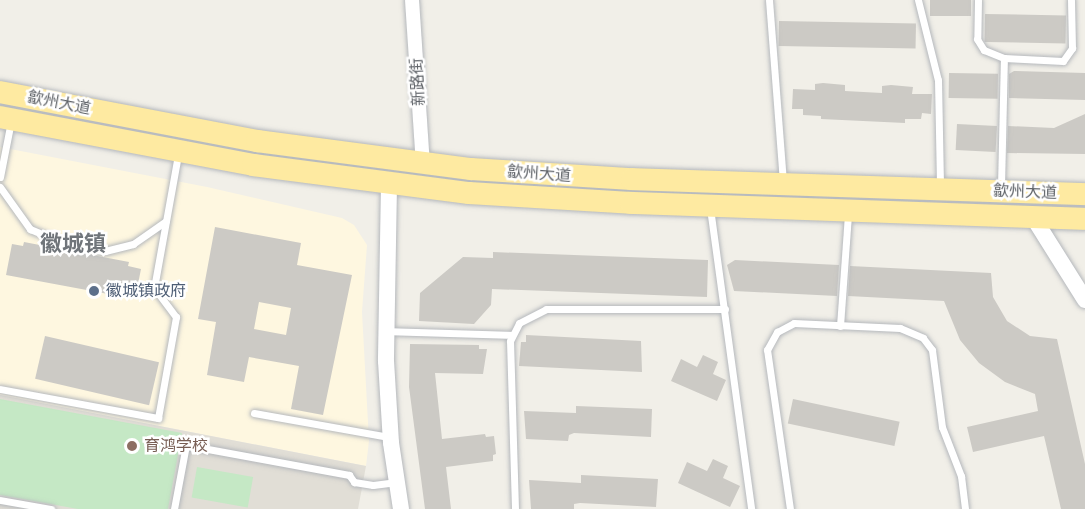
<!DOCTYPE html>
<html>
<head>
<meta charset="utf-8">
<style>
	body { margin:0 }
	#map { position:relative; width:1085px; height:509px; overflow:hidden; background:#f1efe8; font-family:"Nunito Sans","Noto Sans SC",sans-serif }
	div>[style] { position:absolute }
	.commercial>* { inset:0; background:#fef7e0 }
	.education>* { inset:0; background:#e1ded6 }
	.green>* { inset:0; background:#c5e8c5; transform-origin:0 0 }
	.building>* { inset:0; background:#cccac5; transform-origin:0 0 }
	.roads { filter:drop-shadow(0 0 2px #b5b8bc) drop-shadow(0 0 2px #b5b8bc) }
	.service>* { height:7px; margin:-3.5px; padding:0 3.5px; transform-origin:3.5px; border-radius:3.5px; background:#fff }
	.minor>* { height:14px; margin:-7px; padding:0 7px; transform-origin:7px; border-radius:7px; background:#fff }
	.tertiary>* { height:16px; margin:-8px; padding:0 8px; transform-origin:8px; border-radius:8px; background:#fff }
	.trunk>* { height:22px; margin:-11px; padding:0 11px; transform-origin:11px; border-radius:11px; background:#feeaa1 }
	.dots>* { width:16px; height:16px; translate:-50% -50%; box-sizing:border-box; border:3px solid #fff; border-radius:50% }
	span { translate:-50% -50%; white-space:nowrap; text-align:center; line-height:1.15; -webkit-text-stroke:5px #fff; paint-order:stroke }
	.street-label { font-size:16px; color:#5f6368 }
	.service-label { font-size:16px; color:#4e5e75 }
	.left { translate:0 -50%; text-align:left }
	.education-label { font-size:16px; color:#785e54 }
	.district-label { font-size:22px; color:#70757a; font-weight:700 }
</style>
</head>
<body>
<div id="map">
	<div class="commercial">
		<div style="clip-path:polygon(0 147px,207px 187px,342px 218px,354px 225px,367px 245px,362px 312px,369px 441px,366px 466px,0 395px)"></div>
	</div>
	<div class="education">
		<div style="clip-path:polygon(0 395px,366px 466px,358px 509px,0 509px)"></div>
	</div>
	<div class="green">
		<div style="clip-path:polygon(0 399px,182px 433px,168px 509px,78px 509px,0 495px)"></div>
		<div style="left:197px;top:467px;width:57px;height:31px;rotate:10deg"></div>
	</div>
	<div class="building">
		<div style="left:930px;top:0;width:41px;height:16px"></div>
		<div style="left:985px;top:14px;width:81px;height:28px;rotate:1deg"></div>
		<div style="left:779px;top:21px;width:137px;height:25px;rotate:1deg"></div>
		<div style="clip-path:polygon(1014px 71px,1085px 73px,1085px 100px,1009px 98px,1009px 74px)"></div>
		<div style="left:949px;top:73px;width:49px;height:25px;rotate:1deg"></div>
		<div style="clip-path:polygon(823px 83px,845px 85px,845px 91px,882px 93px,882px 86px,891px 85px,913px 87px,912px 94px,932px 94px,931px 114px,922px 113px,921px 119px,905px 119px,905px 123px,821px 119px,821px 116px,803px 115px,803px 109px,792px 109px,793px 89px,815px 90px,815px 84px)"></div>
		<div style="clip-path:polygon(1085px 114px,1085px 154px,1007px 153px,1008px 126px,1054px 128px)"></div>
		<div style="left:957px;top:124px;width:40px;height:26px;rotate:3deg"></div>
		<div style="clip-path:polygon(evenodd,215px 227px,301px 243px,297px 265px,352px 275px,323px 415px,291px 409px,299px 366px,249px 357px,244px 382px,207px 375px,216px 322px,198px 319px,215px 227px,259px 302px,291px 308px,286px 335px,254px 329px,259px 302px)"></div>
		<div style="clip-path:polygon(24px 242px,129px 262px,128px 266px,141px 269px,135px 299px,6px 275px,12px 244px,23px 246px)"></div>
		<div style="clip-path:polygon(493px 252px,708px 260px,707px 297px,492px 289px,491px 305px,474px 324px,419px 321px,420px 293px,463px 257px,493px 258px)"></div>
		<div style="clip-path:polygon(735px 260px,839px 265px,837px 296px,734px 291px,727px 265px)"></div>
		<div style="clip-path:polygon(850px 266px,991px 273px,993px 297px,1007px 321px,1030px 336px,1057px 339px,1085px 464px,1085px 509px,1061px 509px,1044px 436px,973px 452px,967px 427px,1038px 411px,1035px 394px,1005px 382px,979px 363px,960px 340px,944px 301px,848px 296px)"></div>
		<div style="clip-path:polygon(526px 335px,641px 341px,642px 372px,519px 366px,521px 342px,526px 342px)"></div>
		<div style="left:45px;top:336px;width:117px;height:44px;rotate:13deg"></div>
		<div style="clip-path:polygon(410px 344px,479px 345px,479px 349px,487px 349px,483px 374px,435px 373px,442px 439px,485px 434px,486px 437px,494px 436px,496px 454px,493px 455px,493px 461px,446px 467px,451px 509px,425px 509px,409px 387px)"></div>
		<div style="clip-path:polygon(703px 355px,718px 362px,713px 374px,726px 380px,717px 401px,671px 381px,681px 359px,697px 367px)"></div>
		<div style="left:793px;top:399px;width:109px;height:25px;rotate:12deg"></div>
		<div style="clip-path:polygon(576px 406px,652px 409px,651px 437px,574px 433px,569px 435px,568px 441px,526px 439px,524px 411px,576px 413px)"></div>
		<div style="clip-path:polygon(713px 459px,728px 466px,723px 478px,740px 486px,730px 507px,678px 483px,687px 462px,707px 471px)"></div>
		<div style="clip-path:polygon(581px 475px,658px 479px,656px 507px,580px 503px,574px 504px,574px 509px,531px 509px,529px 480px,581px 483px)"></div>
	</div>
	<div class="roads">
		<div class="service">
			<div style="left:769px;top:0;width:182px;rotate:85.6deg"></div>
			<div style="left:918px;top:0;width:82px;rotate:76deg"></div>
			<div style="left:938px;top:80px;width:107px;rotate:88.9deg"></div>
			<div style="left:978px;top:0;width:39px;rotate:91deg"></div>
			<div style="left:977px;top:39px;width:13px;rotate:58deg"></div>
			<div style="left:984px;top:50px;width:22px;rotate:22deg"></div>
			<div style="left:1004px;top:58px;width:59px;rotate:2.9deg"></div>
			<div style="left:1063px;top:61px;width:16px;rotate:-55deg"></div>
			<div style="left:1072px;top:48px;width:48px;rotate:-91.2deg"></div>
			<div style="left:0;top:177px;width:57px;rotate:-78.9deg"></div>
			<div style="left:0;top:187px;width:52px;rotate:54.5deg"></div>
			<div style="left:30px;top:229px;width:49px;rotate:22.9deg"></div>
			<div style="left:75px;top:248px;width:30px;rotate:6deg"></div>
			<div style="left:105px;top:251px;width:29px;rotate:-14deg"></div>
			<div style="left:133px;top:244px;width:40px;rotate:-34.9deg"></div>
			<div style="left:1001px;top:187px;width:129px;rotate:-88.7deg"></div>
			<div style="left:710px;top:208px;width:304px;rotate:82.2deg"></div>
			<div style="left:840px;top:326px;width:112px;rotate:-85.9deg"></div>
			<div style="left:386px;top:331px;width:126px;rotate:1.8deg"></div>
			<div style="left:0;top:389px;width:161px;rotate:10.4deg"></div>
			<div style="left:158px;top:418px;width:103px;rotate:-79.9deg"></div>
			<div style="left:176px;top:317px;width:36px;rotate:-127deg"></div>
			<div style="left:154px;top:288px;width:136px;rotate:-79.8deg"></div>
			<div style="left:254px;top:413px;width:137px;rotate:10.1deg"></div>
			<div style="left:0;top:500px;width:52px;rotate:10deg"></div>
			<div style="left:174px;top:509px;width:65px;rotate:-79.4deg"></div>
			<div style="left:186px;top:445px;width:166px;rotate:10.4deg"></div>
			<div style="left:349px;top:475px;width:9px;rotate:54deg"></div>
			<div style="left:354px;top:482px;width:19px;rotate:9deg"></div>
			<div style="left:373px;top:485px;width:24px;rotate:-7deg"></div>
			<div style="left:515px;top:509px;width:168px;rotate:-91.7deg"></div>
			<div style="left:510px;top:341px;width:20px;rotate:-63deg"></div>
			<div style="left:519px;top:323px;width:30px;rotate:-27deg"></div>
			<div style="left:546px;top:309px;width:179px"></div>
			<div style="left:790px;top:509px;width:161px;rotate:-98.2deg"></div>
			<div style="left:767px;top:350px;width:21px;rotate:-61deg"></div>
			<div style="left:777px;top:332px;width:19px;rotate:-28deg"></div>
			<div style="left:794px;top:323px;width:106px;rotate:2.7deg"></div>
			<div style="left:900px;top:328px;width:25px;rotate:23deg"></div>
			<div style="left:923px;top:338px;width:15px;rotate:53deg"></div>
			<div style="left:932px;top:350px;width:78px;rotate:82.6deg"></div>
			<div style="left:942px;top:427px;width:53px;rotate:68.8deg"></div>
			<div style="left:961px;top:476px;width:33px;rotate:83deg"></div>
		</div>
		<div class="minor">
			<div style="left:412px;top:0;width:164px;rotate:86.2deg"></div>
		</div>
		<div class="tertiary">
			<div style="left:389px;top:185px;width:176px;rotate:91deg"></div>
			<div style="left:386px;top:361px;width:82px;rotate:86.5deg"></div>
			<div style="left:391px;top:443px;width:67px;rotate:81.4deg"></div>
			<div style="left:1033px;top:217px;width:98px;rotate:57.9deg"></div>
		</div>
		<div class="trunk">
			<div style="left:0;top:92px;width:262px;rotate:10.8deg"></div>
			<div style="left:257px;top:141px;width:216px;rotate:7.5deg"></div>
			<div style="left:471px;top:169px;width:161px;rotate:3.6deg"></div>
			<div style="left:632px;top:179px;width:453px;rotate:1.9deg"></div>
			<div style="left:0;top:117px;width:258px;rotate:10.7deg"></div>
			<div style="left:253px;top:165px;width:218px;rotate:7.4deg"></div>
			<div style="left:469px;top:193px;width:162px;rotate:3.5deg"></div>
			<div style="left:631px;top:203px;width:454px;rotate:2deg"></div>
		</div>
	</div>
	<div class="dots">
		<div style="left:94px;top:291px;background:#5c6f8a"></div>
		<div style="left:132px;top:446px;background:#8d6e63"></div>
	</div>
	<div class="street-label">
		<span style="left:418px;top:82px;rotate:-93deg">新路街</span>
		<span style="left:59px;top:103px;rotate:11deg">歙州大道</span>
		<span style="left:539px;top:174px;rotate:4deg">歙州大道</span>
		<span style="left:1025px;top:192px;rotate:2deg">歙州大道</span>
	</div>
	<div class="service-label">
		<span class="left" style="left:106px;top:291px">徽城镇政府</span>
	</div>
	<div class="education-label">
		<span class="left" style="left:144px;top:446px">育鸿学校</span>
	</div>
	<div class="district-label">
		<span style="left:73px;top:245px">徽城镇</span>
	</div>
</div>
</body>
</html>
